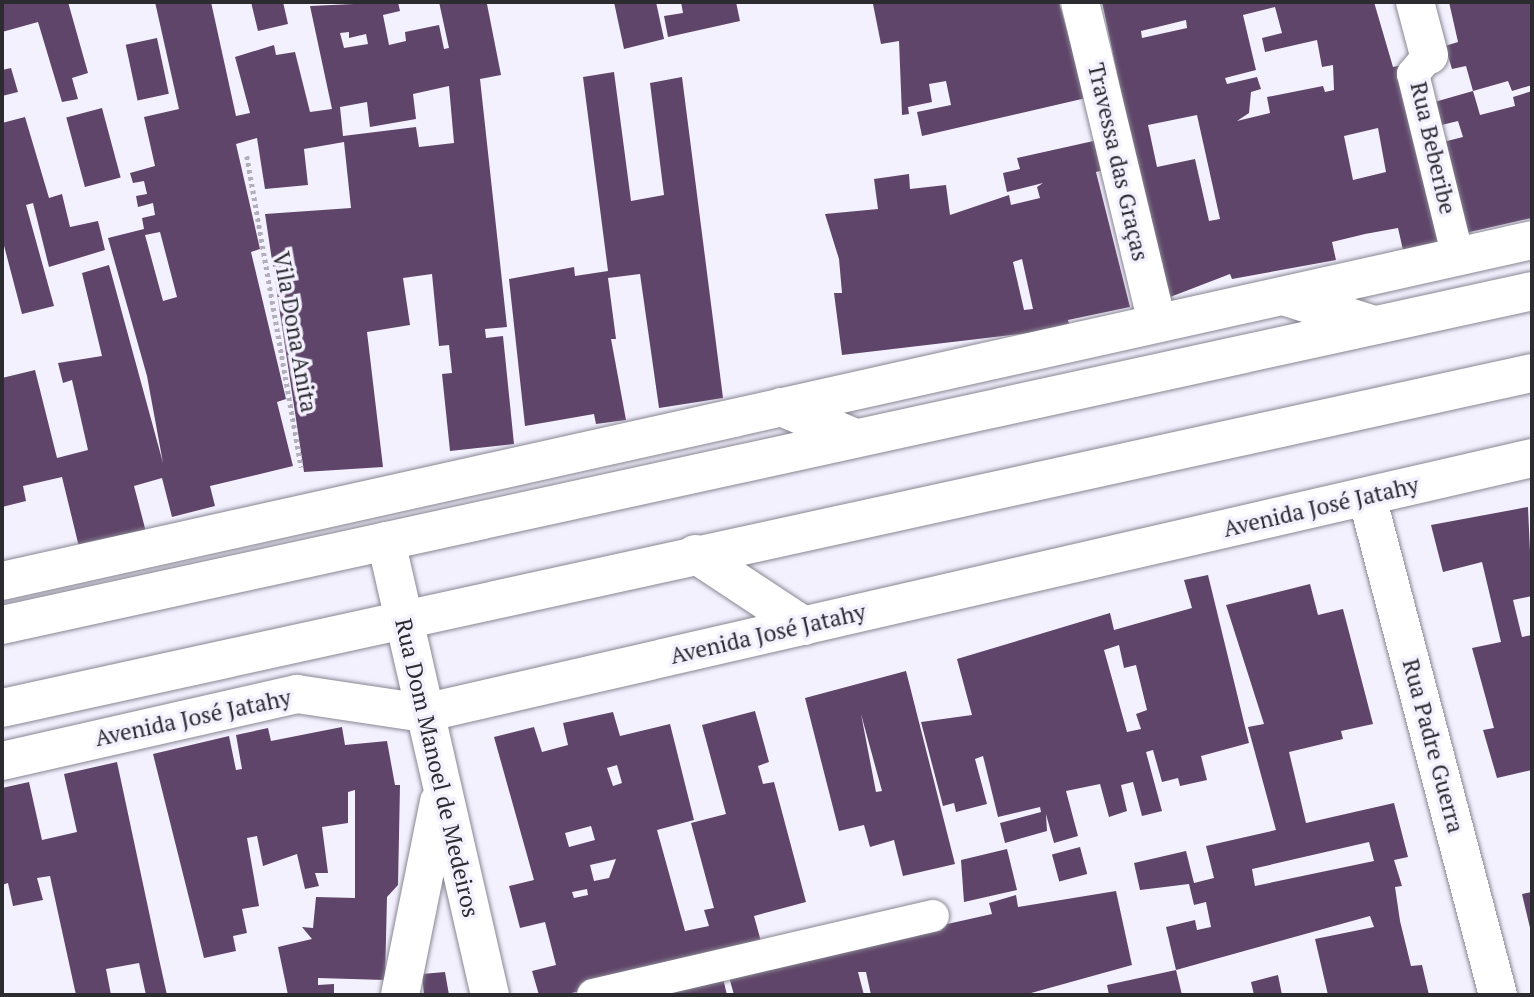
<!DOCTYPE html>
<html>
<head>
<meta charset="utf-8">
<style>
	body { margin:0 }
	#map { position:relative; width:1534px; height:997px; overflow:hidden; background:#f4f1ff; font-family:"PT Serif",serif }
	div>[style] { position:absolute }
	.building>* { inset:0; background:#5f4569; transform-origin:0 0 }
	.path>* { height:4.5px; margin-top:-2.25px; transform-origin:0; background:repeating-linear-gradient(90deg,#b2afba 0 3.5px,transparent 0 7px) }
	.roads { filter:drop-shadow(0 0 2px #898693) drop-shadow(0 0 2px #898693) }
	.lane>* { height:32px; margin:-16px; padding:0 16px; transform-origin:16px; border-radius:16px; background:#fff }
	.street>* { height:38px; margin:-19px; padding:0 19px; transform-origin:19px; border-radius:19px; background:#fff }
	.secondary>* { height:38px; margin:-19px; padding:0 19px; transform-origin:19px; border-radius:19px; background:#fff }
	.primary>* { height:38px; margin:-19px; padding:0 19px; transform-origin:19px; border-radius:19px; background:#fff }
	span { translate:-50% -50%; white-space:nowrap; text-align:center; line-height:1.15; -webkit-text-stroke:7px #f4f1ff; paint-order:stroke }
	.street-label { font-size:23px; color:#2c2b30 }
	.frame { position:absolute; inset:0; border:4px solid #2c2b30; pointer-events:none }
</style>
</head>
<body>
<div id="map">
	<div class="building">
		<div style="clip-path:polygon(2px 2px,68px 2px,88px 73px,72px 78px,78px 99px,62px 102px,38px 22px,2px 32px)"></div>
		<div style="clip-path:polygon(evenodd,155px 2px,211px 2px,236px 116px,250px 113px,235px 57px,274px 45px,276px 55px,295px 52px,310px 112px,332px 109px,310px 6px,398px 2px,400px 11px,383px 15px,389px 45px,406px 41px,405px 32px,439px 25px,444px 49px,449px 48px,439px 2px,493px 2px,487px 4px,501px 75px,480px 79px,507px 327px,485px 329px,486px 338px,503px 336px,514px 444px,450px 451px,442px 374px,452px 373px,449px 345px,439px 346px,432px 274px,403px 278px,410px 325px,367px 332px,383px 467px,304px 472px,265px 214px,351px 208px,344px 142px,304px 149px,308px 185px,265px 189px,257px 138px,236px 144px,260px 249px,251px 252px,286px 399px,277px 402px,293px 466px,210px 486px,215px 506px,172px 517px,162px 478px,134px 486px,146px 532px,79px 547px,62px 477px,23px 486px,26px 501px,2px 507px,2px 378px,35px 370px,57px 458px,88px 450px,72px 380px,63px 383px,58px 363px,102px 356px,82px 273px,109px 265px,163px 463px,147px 376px,108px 238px,144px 229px,142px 218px,155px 215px,153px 203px,138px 207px,136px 196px,147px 194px,144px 181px,133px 183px,130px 173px,155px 166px,144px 117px,179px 109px,155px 2px,349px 32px,349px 38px,366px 34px,368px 44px,344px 48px,340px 33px,349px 32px,155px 2px,449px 86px,454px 143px,419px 147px,416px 127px,343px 136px,340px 107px,367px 102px,370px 127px,416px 119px,413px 94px,449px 86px,155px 2px,160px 232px,177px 297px,163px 301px,145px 235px,160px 232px)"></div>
		<div style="clip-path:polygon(251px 2px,283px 2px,288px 24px,258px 31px)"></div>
		<div style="clip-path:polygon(614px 2px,656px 2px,664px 39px,624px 49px)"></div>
		<div style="clip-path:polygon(681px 2px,736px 2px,740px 21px,668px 37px,664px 16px,683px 13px)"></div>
		<div style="clip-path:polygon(1059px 2px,1086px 98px,922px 136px,917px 112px,951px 105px,946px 81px,929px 84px,932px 102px,908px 107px,909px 114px,902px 115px,899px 41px,881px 44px,873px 4px)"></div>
		<div style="clip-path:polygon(evenodd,1102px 2px,1374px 2px,1393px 67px,1407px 64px,1447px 241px,1403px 250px,1398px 228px,1365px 234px,1332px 242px,1336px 260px,1232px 279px,1230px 274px,1165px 299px,1102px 2px,1275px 7px,1282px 33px,1262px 38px,1265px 52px,1317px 40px,1322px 67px,1333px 65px,1334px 90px,1325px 92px,1323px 86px,1267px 97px,1270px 113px,1237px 121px,1249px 113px,1251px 92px,1261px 89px,1257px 77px,1227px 84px,1225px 78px,1256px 70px,1243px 15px,1275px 7px,1102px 2px,1186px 20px,1187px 28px,1142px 38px,1141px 31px,1186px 20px,1102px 2px,1197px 115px,1220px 219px,1209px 221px,1195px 159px,1157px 167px,1148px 125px,1197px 115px,1102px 2px,1378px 128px,1386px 172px,1353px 180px,1344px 136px,1378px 128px)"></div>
		<div style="clip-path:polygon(1449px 2px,1532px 2px,1532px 85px,1512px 91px,1508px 81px,1473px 91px,1480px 115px,1515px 106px,1513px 97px,1532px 91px,1532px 218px,1461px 234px,1435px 144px,1463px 137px,1458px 121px,1429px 128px,1424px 105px,1473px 91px,1466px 66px,1452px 69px,1445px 46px,1458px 42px)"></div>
		<div style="left:157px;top:38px;width:57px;height:32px;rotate:78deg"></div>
		<div style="clip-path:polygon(11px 68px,18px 92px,2px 96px,2px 70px)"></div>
		<div style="clip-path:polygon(614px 72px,631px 201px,664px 195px,650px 83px,682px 77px,723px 398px,659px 408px,640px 274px,608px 278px,616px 339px,611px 339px,626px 420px,596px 424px,594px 414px,525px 426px,509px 279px,574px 267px,575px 276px,608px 271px,583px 77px)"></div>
		<div style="left:102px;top:108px;width:72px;height:37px;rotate:75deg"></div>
		<div style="clip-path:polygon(25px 117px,49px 198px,62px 194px,70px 227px,98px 221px,105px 250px,49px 267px,33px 203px,26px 205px,54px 306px,22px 314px,2px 238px,2px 123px)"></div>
		<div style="clip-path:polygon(evenodd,1098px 140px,1104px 170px,1096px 172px,1130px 307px,1068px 320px,1070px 328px,842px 355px,834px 293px,842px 293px,839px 259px,825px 214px,878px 209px,874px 179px,909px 174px,910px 189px,946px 185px,950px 215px,1009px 195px,1011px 205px,1040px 198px,1037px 187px,1043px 183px,1007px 192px,1003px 173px,1020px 169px,1017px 158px,1098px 140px,1022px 259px,1033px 309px,1024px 310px,1013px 262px,1022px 259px)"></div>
		<div style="clip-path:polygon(1528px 507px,1532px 596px,1513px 600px,1522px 637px,1532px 635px,1532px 770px,1497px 778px,1483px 730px,1494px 728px,1472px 648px,1501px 642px,1482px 562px,1443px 572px,1431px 525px)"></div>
		<div style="clip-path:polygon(evenodd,1208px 575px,1249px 743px,1201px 756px,1207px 780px,1180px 786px,1178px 778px,1162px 782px,1153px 750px,1146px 752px,1162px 811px,1142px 816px,1133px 782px,1121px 785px,1127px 811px,1109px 817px,1100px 784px,1066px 791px,1078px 836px,1054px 843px,1046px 814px,1047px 831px,1005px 843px,1000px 823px,1041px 812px,1040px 807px,998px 817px,983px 756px,975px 759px,987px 804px,956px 812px,954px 803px,943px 806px,921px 722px,972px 715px,957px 659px,1110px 613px,1114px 630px,1192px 608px,1184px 580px,1208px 575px,1119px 645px,1124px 668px,1136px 665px,1147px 710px,1136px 714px,1141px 729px,1127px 732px,1104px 650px,1119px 645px)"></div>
		<div style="clip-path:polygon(evenodd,1310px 584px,1318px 615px,1343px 609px,1373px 724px,1341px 731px,1343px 739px,1289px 752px,1306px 823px,1394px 803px,1408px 857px,1394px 860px,1402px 886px,1395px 887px,1400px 921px,1411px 966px,1422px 965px,1429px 995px,1328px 995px,1315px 939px,1374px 927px,1370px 916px,1176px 970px,1166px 927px,1195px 920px,1197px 930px,1211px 927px,1206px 902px,1194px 905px,1189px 884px,1140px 890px,1134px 863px,1186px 851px,1194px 883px,1214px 878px,1206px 846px,1276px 830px,1248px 727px,1264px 724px,1226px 605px,1310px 584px,1369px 842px,1374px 861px,1255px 886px,1252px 869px,1369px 842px)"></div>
		<div style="clip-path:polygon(evenodd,906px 671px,955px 864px,903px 876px,894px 840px,870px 847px,864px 825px,839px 831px,805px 698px,906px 671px,861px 714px,882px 791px,876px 792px,861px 714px)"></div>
		<div style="clip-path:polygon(evenodd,755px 711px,769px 762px,758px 766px,763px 784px,774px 782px,806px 902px,754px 916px,763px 949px,563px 995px,539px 995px,532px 971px,556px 965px,545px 922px,520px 928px,509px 886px,534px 880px,494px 737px,534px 727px,542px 752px,568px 745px,563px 723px,613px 712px,620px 736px,670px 724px,694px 820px,657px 830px,685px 931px,709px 926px,704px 910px,714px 908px,691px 823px,726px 814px,702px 725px,755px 711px,617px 765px,622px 783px,613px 786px,607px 768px,617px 765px,755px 711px,591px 826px,595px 840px,569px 847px,565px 833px,591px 826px,755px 711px,616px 859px,609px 878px,594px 881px,590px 865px,616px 859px,755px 711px,587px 889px,588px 895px,574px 898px,572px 892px,587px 889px)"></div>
		<div style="clip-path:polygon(342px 727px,345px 745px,387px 741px,395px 785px,400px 785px,398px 885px,387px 897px,385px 980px,318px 978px,318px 985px,334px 984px,334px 995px,288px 995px,278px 947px,312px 939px,302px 927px,313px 928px,316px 897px,355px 898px,355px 790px,348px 792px,348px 823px,322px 827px,328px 873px,315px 873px,319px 886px,305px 889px,297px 854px,263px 866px,257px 836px,247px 838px,259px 906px,242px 909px,247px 933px,233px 936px,236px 951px,204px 958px,153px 754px,229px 736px,236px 770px,242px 769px,236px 735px,268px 728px,271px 741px)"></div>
		<div style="clip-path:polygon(117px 762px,159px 959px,167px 995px,146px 995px,139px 963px,106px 969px,111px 995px,76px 995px,50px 876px,37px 878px,43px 900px,13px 906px,8px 883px,2px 885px,2px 788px,29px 782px,42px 840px,77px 832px,64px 774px)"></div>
		<div style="left:1080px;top:847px;width:28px;height:29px;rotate:75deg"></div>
		<div style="clip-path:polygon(1007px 849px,1017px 890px,964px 902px,961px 860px)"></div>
		<div style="clip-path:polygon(1116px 891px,1132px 965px,1024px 995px,871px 995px,866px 972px,858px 972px,864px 995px,734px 995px,728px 973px,992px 914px,989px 903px,1016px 895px,1018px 907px)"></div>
		<div style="clip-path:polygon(1532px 892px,1532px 932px,1531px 932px,1522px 894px)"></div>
		<div style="clip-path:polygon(1176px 970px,1182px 995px,1109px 995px,1107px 985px)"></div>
		<div style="clip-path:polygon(445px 972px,449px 995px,424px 995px,422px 974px)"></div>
		<div style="clip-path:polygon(722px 974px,727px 995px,633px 995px)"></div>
		<div style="clip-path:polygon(1278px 975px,1282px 995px,1254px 995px,1251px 982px)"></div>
	</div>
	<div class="path">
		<div style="left:247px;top:156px;width:316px;rotate:80.1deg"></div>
	</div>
	<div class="roads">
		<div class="lane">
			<div style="left:1429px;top:55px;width:25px;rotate:130deg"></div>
			<div style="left:1413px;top:74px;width:188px;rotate:76.2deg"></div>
			<div style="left:593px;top:995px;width:349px;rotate:-13.1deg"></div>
		</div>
		<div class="street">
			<div style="left:1080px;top:2px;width:329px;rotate:76.5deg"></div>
			<div style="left:1415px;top:2px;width:55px;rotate:75.2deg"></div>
			<div style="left:1367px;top:497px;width:515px;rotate:75.26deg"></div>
			<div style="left:386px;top:541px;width:466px;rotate:77.1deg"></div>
			<div style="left:2px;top:581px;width:1568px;rotate:-12.56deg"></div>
			<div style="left:400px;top:995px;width:197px;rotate:-78.6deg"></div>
		</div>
		<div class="secondary">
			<div style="left:2px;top:761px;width:303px;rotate:-12.8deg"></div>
			<div style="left:297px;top:694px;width:128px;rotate:8.5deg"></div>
			<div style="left:424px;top:713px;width:1137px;rotate:-12.96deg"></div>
		</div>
		<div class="primary">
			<div style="left:1283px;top:296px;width:96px;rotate:17.7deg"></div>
			<div style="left:781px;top:407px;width:80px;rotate:22.7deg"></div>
			<div style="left:695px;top:554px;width:131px;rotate:33.4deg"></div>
			<div style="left:2px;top:625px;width:1566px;rotate:-12.31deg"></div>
			<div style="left:2px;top:708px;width:1566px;rotate:-12.35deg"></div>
		</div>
	</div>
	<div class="street-label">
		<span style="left:1433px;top:148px;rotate:77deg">Rua Beberibe</span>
		<span style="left:1118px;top:162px;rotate:77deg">Travessa das Graças</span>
		<span style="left:295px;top:332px;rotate:80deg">Vila Dona Anita</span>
		<span style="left:1321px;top:507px;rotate:-13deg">Avenida José Jatahy</span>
		<span style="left:768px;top:634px;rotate:-13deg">Avenida José Jatahy</span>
		<span style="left:193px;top:718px;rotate:-12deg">Avenida José Jatahy</span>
		<span style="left:1433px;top:746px;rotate:75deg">Rua Padre Guerra</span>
		<span style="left:437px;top:768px;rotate:77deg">Rua Dom Manoel de Medeiros</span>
	</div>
	<div class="frame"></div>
</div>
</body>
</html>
